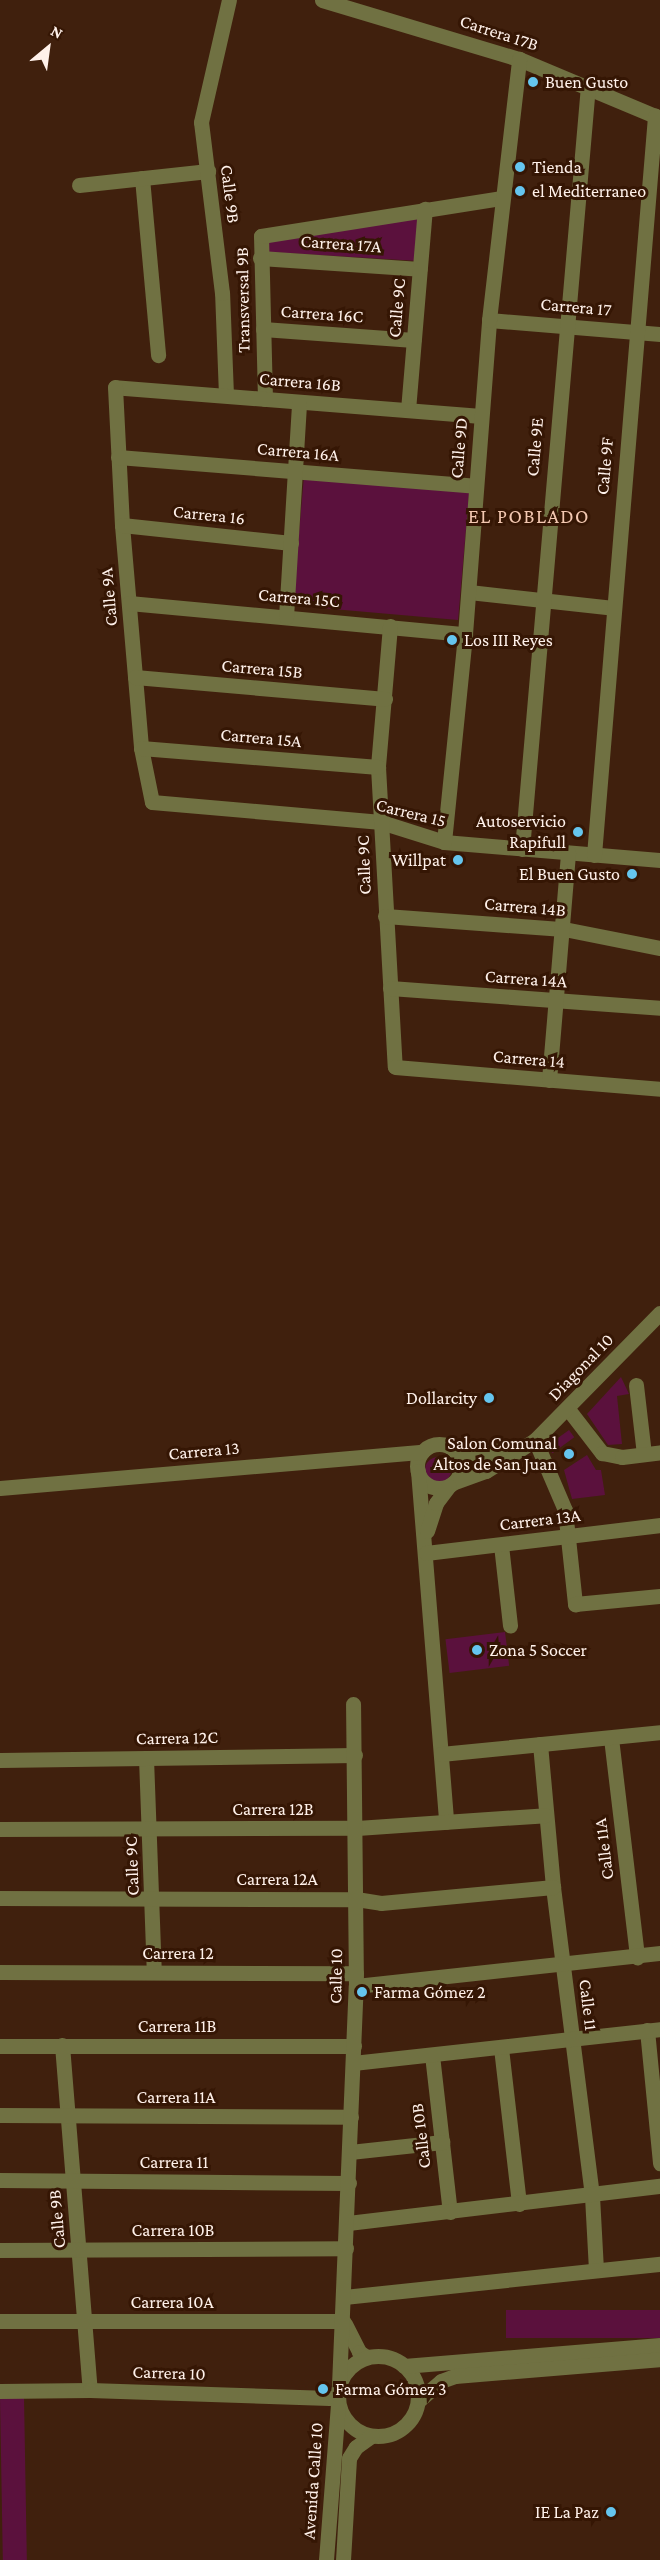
<!DOCTYPE html>
<html>
<head>
<meta charset="utf-8">
<style>
	body { margin:0 }
	#map { position:relative; width:660px; height:2560px; overflow:hidden; background:#40200d; font-family:"Crimson Pro",serif }
	div>[style] { position:absolute }
	.green>* { inset:0; background:#5b113d; transform-origin:0 0 }
	.round { border-radius:50% }
	.minor>* { height:15px; margin:-7.5px; padding:0 7.5px; transform-origin:7.5px; border-radius:7.5px; background:#707142 }
	.minor>.ring { margin:-7.5px; padding:0; box-sizing:content-box; background:none; border:15px solid #707142; border-radius:50% }
	.dots>* { width:16px; height:16px; translate:-50% -50%; box-sizing:border-box; border:3px solid #351604; border-radius:50% }
	span { translate:-50% -50%; white-space:nowrap; text-align:center; line-height:1.15; -webkit-text-stroke:6px #351604; paint-order:stroke }
	.street-label { font-size:18px; color:#fff1ea }
	.poi-label { font-size:18px; color:#fff1ea }
	.left { translate:0 -50%; text-align:left }
	.right { translate:-100% -50%; text-align:right }
	.neighbourhood-label { font-size:20px; color:#f3c8b1; letter-spacing:1.5px }
	.north { position:absolute; left:18px; top:18px; width:60px; height:60px; -webkit-text-stroke:4px #351604; paint-order:stroke; rotate:29deg; font-size:16px; font-weight:700; line-height:24px; text-align:center; color:#fff1ea }
	.north::after { content:''; display:block; margin:auto; width:21px; height:27px; background:#fff1ea; clip-path:polygon(50% 0,100% 100%,50% 72%,0 100%) }
</style>
</head>
<body>
<div id="map">
	<div class="green">
		<div style="clip-path:polygon(421px 217px,419px 261px,268px 252px,267px 237px)"></div>
		<div style="left:304px;top:476px;width:166px;height:130px;rotate:5deg"></div>
		<div style="clip-path:polygon(621px 1377px,629px 1394px,617px 1396px,622px 1444px,608px 1445px,587px 1414px)"></div>
		<div style="left:569px;top:1430px;width:9px;height:27px;rotate:54deg"></div>
		<div style="clip-path:polygon(587px 1455px,596px 1470px,601px 1470px,605px 1495px,572px 1499px,564px 1470px)"></div>
		<div class="round" style="left:425px;top:1457px;width:26px;height:26px"></div>
		<div style="left:505px;top:1632px;width:34px;height:60px;rotate:83deg"></div>
		<div style="left:660px;top:2310px;width:28px;height:154px;rotate:90deg"></div>
		<div style="left:24px;top:2397px;width:163px;height:24px;rotate:89deg"></div>
	</div>
	<div class="minor">
		<div style="left:322px;top:0;width:206px;rotate:16.7deg"></div>
		<div style="left:519px;top:59px;width:153px;rotate:22.7deg"></div>
		<div style="left:142px;top:178px;width:178px;rotate:84.8deg"></div>
		<div style="left:79px;top:185px;width:130px;rotate:-6.2deg"></div>
		<div style="left:260px;top:258px;width:160px;rotate:3.9deg"></div>
		<div style="left:489px;top:320px;width:172px;rotate:4.7deg"></div>
		<div style="left:263px;top:329px;width:151px;rotate:4.2deg"></div>
		<div style="left:226px;top:395px;width:102px;rotate:-92.2deg"></div>
		<div style="left:222px;top:293px;width:172px;rotate:-97deg"></div>
		<div style="left:201px;top:122px;width:125px;rotate:-77.1deg"></div>
		<div style="left:265px;top:399px;width:163px;rotate:-91.4deg"></div>
		<div style="left:261px;top:236px;width:244px;rotate:-9deg"></div>
		<div style="left:408px;top:410px;width:202px;rotate:-85.2deg"></div>
		<div style="left:481px;top:416px;width:367px;rotate:-175.5deg"></div>
		<div style="left:115px;top:387px;width:138px;rotate:87.1deg"></div>
		<div style="left:122px;top:525px;width:224px;rotate:85.1deg"></div>
		<div style="left:141px;top:748px;width:55px;rotate:78.5deg"></div>
		<div style="left:152px;top:802px;width:230px;rotate:5deg"></div>
		<div style="left:381px;top:822px;width:66px;rotate:17.6deg"></div>
		<div style="left:444px;top:842px;width:217px;rotate:4.8deg"></div>
		<div style="left:118px;top:457px;width:358px;rotate:4.6deg"></div>
		<div style="left:122px;top:525px;width:170px;rotate:6.1deg"></div>
		<div style="left:469px;top:592px;width:145px;rotate:6.3deg"></div>
		<div style="left:129px;top:603px;width:337px;rotate:5.3deg"></div>
		<div style="left:286px;top:617px;width:214px;rotate:-86.5deg"></div>
		<div style="left:390px;top:626px;width:142px;rotate:94.9deg"></div>
		<div style="left:378px;top:767px;width:300px;rotate:86.8deg"></div>
		<div style="left:395px;top:1067px;width:266px;rotate:4.7deg"></div>
		<div style="left:135px;top:677px;width:251px;rotate:5deg"></div>
		<div style="left:141px;top:748px;width:238px;rotate:4.6deg"></div>
		<div style="left:444px;top:842px;width:209px;rotate:-84.2deg"></div>
		<div style="left:465px;top:634px;width:315px;rotate:-85.6deg"></div>
		<div style="left:489px;top:320px;width:263px;rotate:-83.4deg"></div>
		<div style="left:522px;top:849px;width:767px;rotate:-85.06deg"></div>
		<div style="left:594px;top:855px;width:742px;rotate:-85.28deg"></div>
		<div style="left:385px;top:916px;width:179px;rotate:4.2deg"></div>
		<div style="left:564px;top:929px;width:98px;rotate:11.2deg"></div>
		<div style="left:390px;top:988px;width:271px;rotate:4.2deg"></div>
		<div style="left:549px;top:1080px;width:228px;rotate:-85.2deg"></div>
		<div style="left:636px;top:1385px;width:69px;rotate:83.4deg"></div>
		<div style="left:568px;top:1409px;width:56px;rotate:52.3deg"></div>
		<div style="left:602px;top:1453px;width:20px;rotate:11deg"></div>
		<div style="left:622px;top:1457px;width:38px;rotate:-7deg"></div>
		<div style="left:535px;top:1440px;width:76px;rotate:66.8deg"></div>
		<div style="left:565px;top:1510px;width:95px;rotate:83.9deg"></div>
		<div style="left:575px;top:1604px;width:85px;rotate:-5.4deg"></div>
		<div class="ring" style="left:417px;top:1444px;width:29px;height:29px"></div>
		<div style="left:454px;top:1450px;width:25px;rotate:9deg"></div>
		<div style="left:479px;top:1454px;width:38px;rotate:-11deg"></div>
		<div style="left:418px;top:1471px;width:352px;rotate:85.4deg"></div>
		<div style="left:455px;top:1482px;width:33px;rotate:-20deg"></div>
		<div style="left:486px;top:1471px;width:58px;rotate:-32.3deg"></div>
		<div style="left:535px;top:1440px;width:178px;rotate:-45.5deg"></div>
		<div style="left:0;top:1488px;width:424px;rotate:-4.9deg"></div>
		<div style="left:427px;top:1531px;width:29px;rotate:-72deg"></div>
		<div style="left:436px;top:1503px;width:21px;rotate:-53deg"></div>
		<div style="left:501px;top:1545px;width:81px;rotate:83.6deg"></div>
		<div style="left:426px;top:1553px;width:236px;rotate:-6.8deg"></div>
		<div style="left:611px;top:1738px;width:221px;rotate:83.2deg"></div>
		<div style="left:540px;top:1744px;width:144px;rotate:84.8deg"></div>
		<div style="left:553px;top:1887px;width:311px;rotate:82.8deg"></div>
		<div style="left:592px;top:2196px;width:74px;rotate:86.9deg"></div>
		<div style="left:441px;top:1754px;width:220px;rotate:-5.7deg"></div>
		<div style="left:146px;top:1758px;width:214px;rotate:87.9deg"></div>
		<div style="left:0;top:1760px;width:355px;rotate:-0.8deg"></div>
		<div style="left:0;top:1829px;width:357px;rotate:-0.2deg"></div>
		<div style="left:357px;top:1828px;width:189px;rotate:-3.9deg"></div>
		<div style="left:0;top:1898px;width:356px;rotate:0.2deg"></div>
		<div style="left:356px;top:1899px;width:25px;rotate:9deg"></div>
		<div style="left:381px;top:1903px;width:173px;rotate:-5.3deg"></div>
		<div style="left:0;top:1972px;width:356px;rotate:0.2deg"></div>
		<div style="left:356px;top:1986px;width:306px;rotate:-6.2deg"></div>
		<div style="left:647px;top:2030px;width:134px;rotate:84.4deg"></div>
		<div style="left:62px;top:2045px;width:346px;rotate:85.4deg"></div>
		<div style="left:0;top:2046px;width:354px"></div>
		<div style="left:501px;top:2048px;width:157px;rotate:83.4deg"></div>
		<div style="left:432px;top:2055px;width:158px;rotate:83.5deg"></div>
		<div style="left:353px;top:2063px;width:309px;rotate:-6.3deg"></div>
		<div style="left:0;top:2115px;width:351px;rotate:0.3deg"></div>
		<div style="left:350px;top:2152px;width:93px;rotate:-6.2deg"></div>
		<div style="left:0;top:2180px;width:349px;rotate:0.5deg"></div>
		<div style="left:348px;top:2223px;width:314px;rotate:-6.8deg"></div>
		<div style="left:0;top:2250px;width:346px;rotate:-0.3deg"></div>
		<div style="left:344px;top:2297px;width:318px;rotate:-6deg"></div>
		<div style="left:0;top:2321px;width:343px"></div>
		<div style="left:345px;top:2324px;width:31px;rotate:63deg"></div>
		<div style="left:359px;top:2352px;width:9px;rotate:32deg"></div>
		<div class="ring" style="left:338px;top:2356px;width:65px;height:65px"></div>
		<div style="left:404px;top:2366px;width:257px;rotate:-4.7deg"></div>
		<div style="left:339px;top:2385px;width:399px;rotate:-87.6deg"></div>
		<div style="left:356px;top:1986px;width:282px;rotate:-90.6deg"></div>
		<div style="left:0;top:2391px;width:90px;rotate:-0.6deg"></div>
		<div style="left:90px;top:2390px;width:247px;rotate:1.9deg"></div>
		<div style="left:418px;top:2401px;width:30px;rotate:-41deg"></div>
		<div style="left:441px;top:2381px;width:15px;rotate:-20deg"></div>
		<div style="left:455px;top:2376px;width:206px;rotate:-4.7deg"></div>
		<div style="left:326px;top:2560px;width:155px;rotate:-85.6deg"></div>
		<div style="left:343px;top:2560px;width:102px;rotate:-86.6deg"></div>
		<div style="left:349px;top:2458px;width:13px;rotate:-58deg"></div>
		<div style="left:356px;top:2447px;width:19px;rotate:-36deg"></div>
	</div>
	<div class="dots">
		<div style="left:533px;top:82px;background:#65c5ee"></div>
		<div style="left:520px;top:167px;background:#65c5ee"></div>
		<div style="left:520px;top:191px;background:#65c5ee"></div>
		<div style="left:452px;top:640px;background:#65c5ee"></div>
		<div style="left:578px;top:832px;background:#65c5ee"></div>
		<div style="left:458px;top:860px;background:#65c5ee"></div>
		<div style="left:632px;top:874px;background:#65c5ee"></div>
		<div style="left:489px;top:1398px;background:#65c5ee"></div>
		<div style="left:569px;top:1454px;background:#65c5ee"></div>
		<div style="left:477px;top:1650px;background:#65c5ee"></div>
		<div style="left:362px;top:1992px;background:#65c5ee"></div>
		<div style="left:323px;top:2389px;background:#65c5ee"></div>
		<div style="left:611px;top:2512px;background:#65c5ee"></div>
	</div>
	<div class="street-label">
		<span style="left:499px;top:33px;rotate:18deg">Carrera 17B</span>
		<span style="left:230px;top:194px;rotate:83deg">Calle 9B</span>
		<span style="left:341px;top:244px;rotate:4deg">Carrera 17A</span>
		<span style="left:243px;top:300px;rotate:-91deg">Transversal 9B</span>
		<span style="left:576px;top:307px;rotate:5deg">Carrera 17</span>
		<span style="left:397px;top:308px;rotate:-85deg">Calle 9C</span>
		<span style="left:322px;top:314px;rotate:4deg">Carrera 16C</span>
		<span style="left:300px;top:382px;rotate:5deg">Carrera 16B</span>
		<span style="left:535px;top:447px;rotate:-85deg">Calle 9E</span>
		<span style="left:459px;top:448px;rotate:-85deg">Calle 9D</span>
		<span style="left:298px;top:452px;rotate:5deg">Carrera 16A</span>
		<span style="left:605px;top:466px;rotate:-85deg">Calle 9F</span>
		<span style="left:209px;top:515px;rotate:6deg">Carrera 16</span>
		<span style="left:109px;top:597px;rotate:-95deg">Calle 9A</span>
		<span style="left:299px;top:598px;rotate:5deg">Carrera 15C</span>
		<span style="left:262px;top:669px;rotate:5deg">Carrera 15B</span>
		<span style="left:261px;top:738px;rotate:5deg">Carrera 15A</span>
		<span style="left:411px;top:813px;rotate:14deg">Carrera 15</span>
		<span style="left:364px;top:865px;rotate:-92deg">Calle 9C</span>
		<span style="left:525px;top:907px;rotate:5deg">Carrera 14B</span>
		<span style="left:526px;top:979px;rotate:4deg">Carrera 14A</span>
		<span style="left:529px;top:1059px;rotate:5deg">Carrera 14</span>
		<span style="left:581px;top:1367px;rotate:-46deg">Diagonal 10</span>
		<span style="left:204px;top:1451px;rotate:-5deg">Carrera 13</span>
		<span style="left:540px;top:1520px;rotate:-7deg">Carrera 13A</span>
		<span style="left:177px;top:1738px;rotate:-1deg">Carrera 12C</span>
		<span style="left:273px;top:1809px">Carrera 12B</span>
		<span style="left:604px;top:1849px;rotate:-97deg">Calle 11A</span>
		<span style="left:132px;top:1866px;rotate:-92deg">Calle 9C</span>
		<span style="left:277px;top:1879px">Carrera 12A</span>
		<span style="left:178px;top:1953px">Carrera 12</span>
		<span style="left:336px;top:1976px;rotate:-89deg">Calle 10</span>
		<span style="left:588px;top:2005px;rotate:83deg">Calle 11</span>
		<span style="left:177px;top:2026px">Carrera 11B</span>
		<span style="left:176px;top:2097px">Carrera 11A</span>
		<span style="left:421px;top:2136px;rotate:-97deg">Calle 10B</span>
		<span style="left:174px;top:2162px">Carrera 11</span>
		<span style="left:57px;top:2219px;rotate:-95deg">Calle 9B</span>
		<span style="left:173px;top:2230px">Carrera 10B</span>
		<span style="left:172px;top:2302px">Carrera 10A</span>
		<span style="left:169px;top:2373px;rotate:2deg">Carrera 10</span>
		<span style="left:313px;top:2481px;rotate:-86deg">Avenida Calle 10</span>
	</div>
	<div class="poi-label">
		<span class="left" style="left:545px;top:82px">Buen Gusto</span>
		<span class="left" style="left:532px;top:167px">Tienda</span>
		<span class="left" style="left:532px;top:191px">el Mediterraneo</span>
		<span class="left" style="left:464px;top:640px">Los III Reyes</span>
		<span class="right" style="left:566px;top:832px">Autoservicio<br>Rapifull</span>
		<span class="right" style="left:446px;top:860px">Willpat</span>
		<span class="right" style="left:620px;top:874px">El Buen Gusto</span>
		<span class="right" style="left:477px;top:1398px">Dollarcity</span>
		<span class="right" style="left:557px;top:1454px">Salon Comunal<br>Altos de San Juan</span>
		<span class="left" style="left:489px;top:1650px">Zona 5 Soccer</span>
		<span class="left" style="left:374px;top:1992px">Farma Gómez 2</span>
		<span class="left" style="left:335px;top:2389px">Farma Gómez 3</span>
		<span class="right" style="left:599px;top:2512px">IE La Paz</span>
	</div>
	<div class="neighbourhood-label">
		<span style="left:529px;top:516px">EL POBLADO</span>
	</div>
	<div class="north">N</div>
</div>
</body>
</html>
